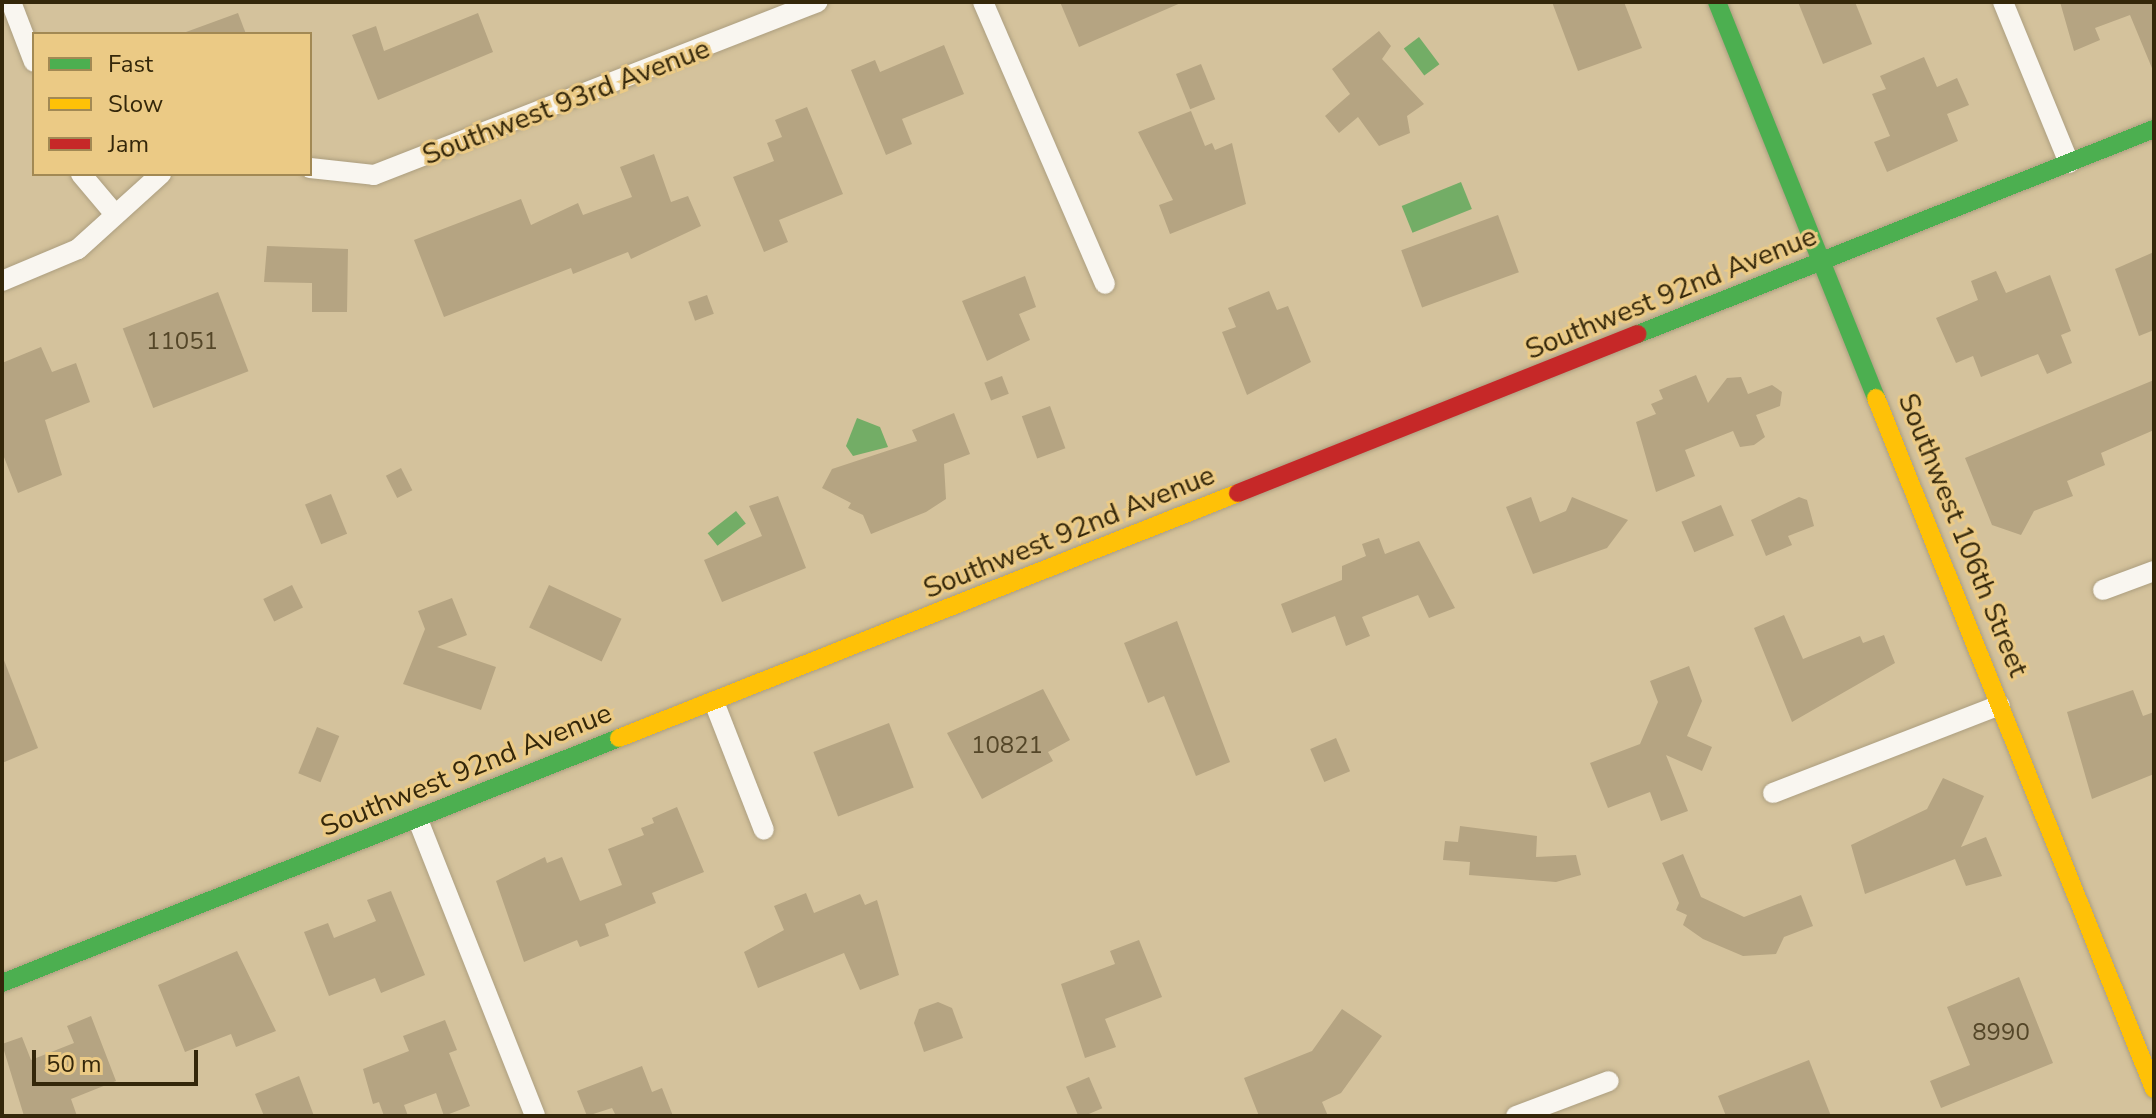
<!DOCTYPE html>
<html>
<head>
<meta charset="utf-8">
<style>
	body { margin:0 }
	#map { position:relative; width:2156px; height:1118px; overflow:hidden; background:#d4c29c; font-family:"Nunito Sans",sans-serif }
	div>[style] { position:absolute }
	.water>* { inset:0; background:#73ad66; transform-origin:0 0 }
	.building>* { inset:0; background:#b5a482; transform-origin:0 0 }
	.roads { filter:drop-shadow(0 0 2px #ac9e7f) drop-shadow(0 0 2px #ac9e7f) }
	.street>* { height:20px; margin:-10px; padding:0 10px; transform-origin:10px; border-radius:10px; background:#f9f6f0 }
	.fast>* { height:18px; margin:-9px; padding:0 9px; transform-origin:9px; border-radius:9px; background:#4caf50 }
	.slow>* { height:18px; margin:-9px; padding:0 9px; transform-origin:9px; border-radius:9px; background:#ffc107 }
	.jam>* { height:18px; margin:-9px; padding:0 9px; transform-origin:9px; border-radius:9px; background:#c62828 }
	span { translate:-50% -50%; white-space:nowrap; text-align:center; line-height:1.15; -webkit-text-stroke:6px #ebca85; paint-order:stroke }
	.number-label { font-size:24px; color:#544628 }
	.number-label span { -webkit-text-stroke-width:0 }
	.street-label { font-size:28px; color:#34270a }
	.frame { position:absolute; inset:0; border:4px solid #34270a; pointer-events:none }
	.legend { position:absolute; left:32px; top:32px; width:280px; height:144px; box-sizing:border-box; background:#ebca85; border:2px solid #a28954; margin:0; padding:10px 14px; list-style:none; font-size:24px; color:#34270a }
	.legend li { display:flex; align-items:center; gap:16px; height:40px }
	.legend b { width:40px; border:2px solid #a28954 }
	.scale { position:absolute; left:32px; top:1050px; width:166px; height:36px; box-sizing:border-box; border:4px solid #34270a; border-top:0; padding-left:10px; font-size:24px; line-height:28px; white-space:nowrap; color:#34270a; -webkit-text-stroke:6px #ebca85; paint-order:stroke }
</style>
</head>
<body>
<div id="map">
	<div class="water">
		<div style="left:1419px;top:37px;width:34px;height:19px;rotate:53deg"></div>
		<div style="left:1461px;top:182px;width:29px;height:64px;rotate:68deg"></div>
		<div style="clip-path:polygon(857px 418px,880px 427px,888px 447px,853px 456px,846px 446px)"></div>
		<div style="left:736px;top:511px;width:16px;height:36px;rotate:52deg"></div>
	</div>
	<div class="building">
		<div style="clip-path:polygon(1060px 2px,1183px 2px,1079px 47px)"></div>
		<div style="clip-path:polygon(1552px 2px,1624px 2px,1642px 48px,1578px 71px)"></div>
		<div style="clip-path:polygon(1798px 2px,1855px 2px,1872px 44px,1823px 64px)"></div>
		<div style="clip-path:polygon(2060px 2px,2154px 2px,2154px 73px,2130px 15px,2095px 28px,2100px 40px,2074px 51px)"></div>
		<div style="clip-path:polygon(238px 13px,246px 34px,186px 34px,186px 32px)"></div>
		<div style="clip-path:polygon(478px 13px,493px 52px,378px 100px,352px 35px,376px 26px,384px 51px)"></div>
		<div style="clip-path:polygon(1379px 31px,1391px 46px,1382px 59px,1424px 104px,1407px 116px,1410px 133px,1379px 146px,1358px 117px,1339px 133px,1325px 116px,1350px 94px,1332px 69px)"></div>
		<div style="clip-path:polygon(944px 45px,964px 94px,902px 119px,912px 144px,886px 155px,851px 70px,875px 60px,880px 72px)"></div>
		<div style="clip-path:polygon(1924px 57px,1937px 87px,1957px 78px,1969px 105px,1947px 114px,1958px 141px,1887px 172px,1874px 142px,1890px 136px,1872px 94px,1886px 89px,1880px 76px)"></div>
		<div style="left:1201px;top:64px;width:38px;height:27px;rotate:68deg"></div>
		<div style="clip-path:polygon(807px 107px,843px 194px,779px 220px,788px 242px,764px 252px,733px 177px,774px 161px,767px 143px,782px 137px,775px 120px)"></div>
		<div style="clip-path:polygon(1191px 111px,1205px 146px,1212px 143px,1215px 150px,1232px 143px,1246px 204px,1170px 234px,1159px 205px,1173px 200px,1138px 132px)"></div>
		<div style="clip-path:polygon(654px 154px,671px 202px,688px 196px,701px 226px,631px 259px,628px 252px,573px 274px,571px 268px,444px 317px,414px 240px,521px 199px,531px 225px,578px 203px,583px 215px,632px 197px,620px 167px)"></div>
		<div style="left:1498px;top:215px;width:61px;height:103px;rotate:70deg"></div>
		<div style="clip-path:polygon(267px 246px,348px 249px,347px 312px,312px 312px,312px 283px,264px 282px)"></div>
		<div style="clip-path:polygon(2154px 252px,2154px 330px,2139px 336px,2115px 269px)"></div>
		<div style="clip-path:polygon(1996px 271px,2006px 293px,2050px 275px,2071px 331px,2061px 335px,2072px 363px,2047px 374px,2038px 354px,1981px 377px,1973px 356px,1956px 363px,1936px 318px,1978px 300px,1971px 281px)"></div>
		<div style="clip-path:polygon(1025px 276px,1036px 307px,1019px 314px,1030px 340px,987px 361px,962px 301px)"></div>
		<div style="clip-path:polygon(1269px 291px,1277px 310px,1288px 306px,1311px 362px,1247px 395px,1222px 332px,1236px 327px,1228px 308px)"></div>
		<div style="left:218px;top:292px;width:85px;height:102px;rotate:69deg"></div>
		<div style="left:707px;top:295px;width:20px;height:20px;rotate:70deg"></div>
		<div style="clip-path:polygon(41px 347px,52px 372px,76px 363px,90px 402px,45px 420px,62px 475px,18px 493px,2px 452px,2px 363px)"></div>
		<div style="clip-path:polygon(1696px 375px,1708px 403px,1727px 378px,1741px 377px,1748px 394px,1772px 385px,1782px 392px,1780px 406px,1756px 415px,1765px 437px,1754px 445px,1740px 447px,1733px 431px,1685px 450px,1695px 476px,1656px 492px,1636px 422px,1656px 414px,1651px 404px,1663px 399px,1659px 390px)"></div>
		<div style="left:1002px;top:376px;width:19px;height:19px;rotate:69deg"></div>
		<div style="clip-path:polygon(2154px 380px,2154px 430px,2101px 453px,2105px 465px,2067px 481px,2073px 496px,2034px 511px,2021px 535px,1992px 525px,1965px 458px)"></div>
		<div style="left:1050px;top:406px;width:45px;height:30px;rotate:70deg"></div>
		<div style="clip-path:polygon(954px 413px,970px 454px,944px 464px,946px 499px,926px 512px,871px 534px,863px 515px,848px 508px,851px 503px,822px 488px,832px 469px,917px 441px,912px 430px)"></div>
		<div style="left:401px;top:468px;width:25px;height:17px;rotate:63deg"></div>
		<div style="left:331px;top:494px;width:43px;height:28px;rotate:68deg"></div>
		<div style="clip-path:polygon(778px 496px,806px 568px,722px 602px,704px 560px,762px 536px,749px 506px)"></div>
		<div style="clip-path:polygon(1531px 497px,1540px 522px,1566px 511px,1572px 497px,1628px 520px,1607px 548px,1533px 574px,1506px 507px)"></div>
		<div style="clip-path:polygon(1799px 497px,1807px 500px,1814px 526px,1788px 536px,1792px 545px,1766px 556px,1751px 520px)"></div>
		<div style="left:1721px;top:505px;width:33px;height:43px;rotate:67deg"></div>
		<div style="clip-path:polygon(1379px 538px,1385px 554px,1419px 541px,1455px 608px,1429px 618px,1418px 595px,1362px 617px,1370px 636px,1346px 646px,1335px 616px,1292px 633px,1281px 604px,1342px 580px,1342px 566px,1366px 556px,1362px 544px)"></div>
		<div style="left:292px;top:585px;width:25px;height:32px;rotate:64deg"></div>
		<div style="left:549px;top:585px;width:80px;height:47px;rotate:25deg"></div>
		<div style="clip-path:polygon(452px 598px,467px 635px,437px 647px,496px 667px,481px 710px,403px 684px,425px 629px,418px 611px)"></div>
		<div style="clip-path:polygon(1784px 615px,1803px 659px,1860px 636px,1863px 643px,1884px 635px,1895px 663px,1792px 722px,1754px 628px)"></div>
		<div style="clip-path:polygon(1177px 621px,1230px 762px,1196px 776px,1164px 696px,1148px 703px,1124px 643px)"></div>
		<div style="clip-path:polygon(2px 655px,38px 748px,2px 763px)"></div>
		<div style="clip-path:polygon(1689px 666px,1702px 701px,1687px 736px,1712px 747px,1702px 771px,1666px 755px,1688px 811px,1661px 821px,1650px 792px,1608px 808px,1590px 763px,1640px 744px,1658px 702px,1650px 681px)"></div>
		<div style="clip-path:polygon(1043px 689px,1070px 740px,1048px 752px,1053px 761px,982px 799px,947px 733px)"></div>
		<div style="clip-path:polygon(2133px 690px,2143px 716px,2154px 712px,2154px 774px,2092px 799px,2067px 712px)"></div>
		<div style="left:889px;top:723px;width:69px;height:81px;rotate:69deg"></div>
		<div style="left:317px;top:727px;width:24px;height:50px;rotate:22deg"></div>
		<div style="left:1336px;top:738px;width:36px;height:28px;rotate:67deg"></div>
		<div style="clip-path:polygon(1943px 778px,1984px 796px,1961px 847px,1986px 837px,2002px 876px,1966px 886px,1955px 859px,1865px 894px,1851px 845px,1927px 809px)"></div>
		<div style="clip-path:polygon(677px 807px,704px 872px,652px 893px,656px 903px,605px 924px,609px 936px,580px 947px,577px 940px,524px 962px,496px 881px,545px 857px,547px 863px,562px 857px,580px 901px,622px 885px,608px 849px,644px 835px,641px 828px,654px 823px,652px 818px)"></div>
		<div style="clip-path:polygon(1460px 826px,1537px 836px,1536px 857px,1576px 855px,1581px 875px,1556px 882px,1469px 875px,1470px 862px,1443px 860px,1445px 841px,1458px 842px)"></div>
		<div style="clip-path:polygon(1683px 854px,1701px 897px,1744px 917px,1801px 895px,1813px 926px,1784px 937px,1776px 954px,1743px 956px,1703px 939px,1683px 925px,1687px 915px,1676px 910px,1679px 903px,1662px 863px)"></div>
		<div style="clip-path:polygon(391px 891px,425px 975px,381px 993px,375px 978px,329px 996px,304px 932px,328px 923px,334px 938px,376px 921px,367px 900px)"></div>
		<div style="clip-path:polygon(806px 893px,814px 913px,860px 894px,865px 905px,877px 900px,899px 975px,860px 990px,844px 953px,758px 988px,744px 952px,784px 930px,774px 906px)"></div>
		<div style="clip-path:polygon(1139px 940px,1162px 997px,1105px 1019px,1116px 1047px,1085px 1058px,1061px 984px,1115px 964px,1110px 951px)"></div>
		<div style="clip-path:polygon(237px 951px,276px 1031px,236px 1047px,231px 1034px,185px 1052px,158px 985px)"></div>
		<div style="clip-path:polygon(2019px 977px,2053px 1063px,1941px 1108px,1930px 1081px,1970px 1065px,1947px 1007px)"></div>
		<div style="clip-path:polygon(938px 1002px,952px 1008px,963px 1038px,924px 1052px,914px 1023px,919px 1009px)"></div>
		<div style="clip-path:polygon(1342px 1009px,1382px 1036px,1341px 1093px,1322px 1102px,1328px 1116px,1259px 1116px,1244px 1078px,1312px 1051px)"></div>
		<div style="clip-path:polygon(91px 1016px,116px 1081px,71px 1099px,77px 1116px,24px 1116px,2px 1044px,22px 1037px,31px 1060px,74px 1043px,67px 1026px)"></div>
		<div style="clip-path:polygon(445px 1020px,457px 1050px,449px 1053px,470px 1106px,444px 1116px,436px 1093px,404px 1105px,408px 1116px,384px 1116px,379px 1102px,373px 1104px,363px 1069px,409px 1051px,403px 1036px)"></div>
		<div style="clip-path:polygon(1809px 1060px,1831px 1116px,1726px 1116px,1718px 1096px)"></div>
		<div style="clip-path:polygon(642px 1066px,652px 1092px,662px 1088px,673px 1116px,616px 1116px,612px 1108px,587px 1116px,577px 1091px)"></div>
		<div style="clip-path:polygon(299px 1076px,314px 1116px,264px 1116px,255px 1094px)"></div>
		<div style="left:1089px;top:1077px;width:34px;height:25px;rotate:67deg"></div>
	</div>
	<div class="roads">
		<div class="street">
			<div style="left:11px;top:2px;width:64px;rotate:69deg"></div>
			<div style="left:983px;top:2px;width:307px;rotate:66.6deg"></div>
			<div style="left:2003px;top:2px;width:174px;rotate:67.7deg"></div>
			<div style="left:310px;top:168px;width:64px;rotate:6.2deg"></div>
			<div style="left:374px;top:175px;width:476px;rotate:-21.3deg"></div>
			<div style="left:81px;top:174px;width:51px;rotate:49.8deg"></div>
			<div style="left:2px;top:281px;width:82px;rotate:-22.8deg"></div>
			<div style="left:78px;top:249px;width:112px;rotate:-42.1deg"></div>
			<div style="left:2103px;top:590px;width:54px;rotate:-20.4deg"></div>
			<div style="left:714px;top:702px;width:137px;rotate:68.7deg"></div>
			<div style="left:1773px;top:793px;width:243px;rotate:-21.2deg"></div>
			<div style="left:418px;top:820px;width:318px;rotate:68.4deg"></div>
			<div style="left:1516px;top:1116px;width:99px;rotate:-20.6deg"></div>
		</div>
		<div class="fast">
			<div style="left:1717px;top:2px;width:427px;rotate:68.1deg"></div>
			<div style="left:1638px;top:334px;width:555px;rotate:-21.67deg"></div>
			<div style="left:2px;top:983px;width:664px;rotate:-21.66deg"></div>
		</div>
		<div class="slow">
			<div style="left:1876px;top:398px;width:745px;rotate:68.08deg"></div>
			<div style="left:619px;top:738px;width:666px;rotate:-21.59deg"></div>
		</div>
		<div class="jam">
			<div style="left:1238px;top:493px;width:430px;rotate:-21.7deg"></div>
		</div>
	</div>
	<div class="number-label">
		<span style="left:182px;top:342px">11051</span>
		<span style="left:1007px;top:746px">10821</span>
		<span style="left:2001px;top:1033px">8990</span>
	</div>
	<div class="street-label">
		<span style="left:566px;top:102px;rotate:-21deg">Southwest 93rd Avenue</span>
		<span style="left:1671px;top:293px;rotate:-22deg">Southwest 92nd Avenue</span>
		<span style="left:1069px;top:532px;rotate:-22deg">Southwest 92nd Avenue</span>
		<span style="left:1963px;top:535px;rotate:68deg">Southwest 106th Street</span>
		<span style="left:466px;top:770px;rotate:-22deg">Southwest 92nd Avenue</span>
	</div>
	<div class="frame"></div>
	<ul class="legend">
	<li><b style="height:10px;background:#4caf50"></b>Fast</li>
	<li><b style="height:10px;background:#ffc107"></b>Slow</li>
	<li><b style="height:10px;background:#c62828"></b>Jam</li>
	</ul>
	<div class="scale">50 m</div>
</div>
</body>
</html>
